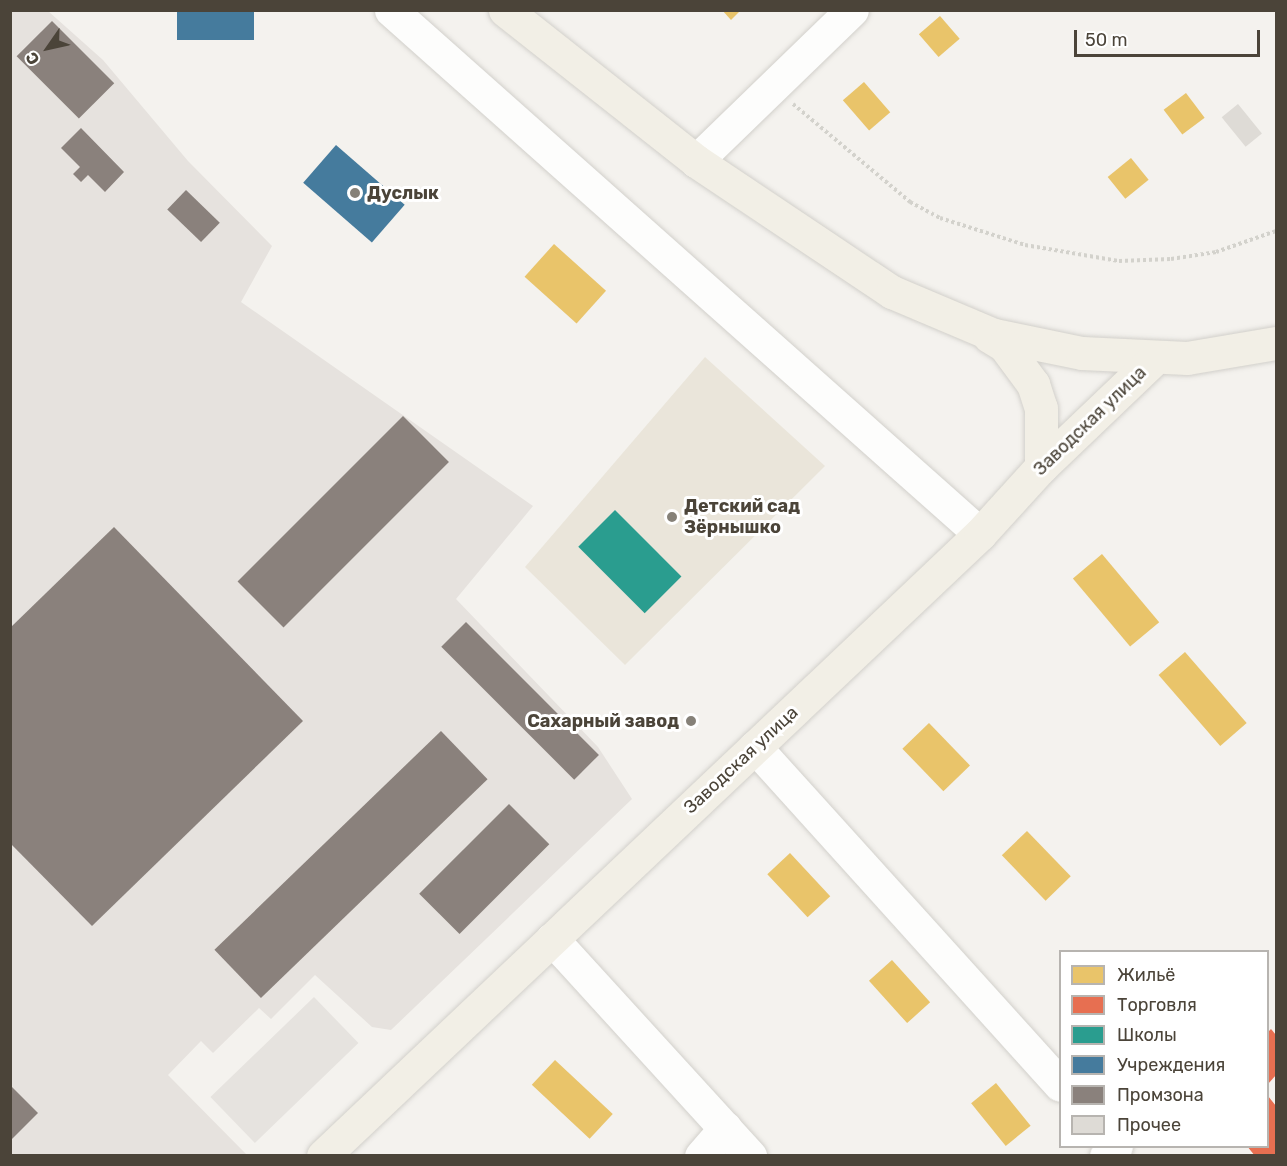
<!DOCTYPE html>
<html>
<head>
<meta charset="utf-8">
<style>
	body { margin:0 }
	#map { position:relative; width:1287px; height:1166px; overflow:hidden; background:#f4f2ee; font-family:Rubik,sans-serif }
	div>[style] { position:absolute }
	.industrial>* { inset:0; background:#e6e2de }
	.education>* { inset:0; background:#eae5da }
	.parking>* { inset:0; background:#e6e3df; transform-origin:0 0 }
	.homes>* { inset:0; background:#e9c46a; transform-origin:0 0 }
	.shops>* { inset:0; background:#e76f51 }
	.schools>* { inset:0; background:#2a9d8f; transform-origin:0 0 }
	.public>* { inset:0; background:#457b9d; transform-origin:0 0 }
	.industry>* { inset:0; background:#8a817c; transform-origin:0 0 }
	.building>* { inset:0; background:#dedbd6; transform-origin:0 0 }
	.path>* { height:4px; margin-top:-2px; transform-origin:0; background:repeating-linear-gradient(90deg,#d3d2cc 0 3px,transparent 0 6px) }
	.roads { filter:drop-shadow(0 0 2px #d2d0cb) drop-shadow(0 0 2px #d2d0cb) }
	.minor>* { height:33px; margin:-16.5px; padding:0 16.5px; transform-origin:16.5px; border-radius:16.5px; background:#fdfdfc }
	.major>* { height:33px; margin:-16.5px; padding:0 16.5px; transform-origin:16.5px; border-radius:16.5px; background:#f2efe6 }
	.dots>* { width:16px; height:16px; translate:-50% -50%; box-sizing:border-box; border:3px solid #fff; border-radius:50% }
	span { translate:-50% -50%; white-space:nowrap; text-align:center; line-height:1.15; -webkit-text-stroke:6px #fff; paint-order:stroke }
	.poi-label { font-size:18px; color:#4b4439; font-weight:700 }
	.left { translate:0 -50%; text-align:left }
	.right { translate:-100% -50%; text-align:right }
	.street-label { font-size:18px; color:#4b4439 }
	.frame { position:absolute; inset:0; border:12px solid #4b4439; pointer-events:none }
	.legend { position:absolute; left:1059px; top:950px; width:210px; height:198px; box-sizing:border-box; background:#fff; border:2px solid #b7b4b0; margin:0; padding:8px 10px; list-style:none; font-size:18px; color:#4b4439 }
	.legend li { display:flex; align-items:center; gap:12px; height:30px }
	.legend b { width:30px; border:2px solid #b7b4b0 }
	.north { position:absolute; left:18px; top:18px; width:60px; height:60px; -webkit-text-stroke:4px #fff; paint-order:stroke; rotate:236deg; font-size:16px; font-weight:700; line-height:24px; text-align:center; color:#4b4439 }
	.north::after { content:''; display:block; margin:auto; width:21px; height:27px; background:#4b4439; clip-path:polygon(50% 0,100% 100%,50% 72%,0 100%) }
	.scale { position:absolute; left:1074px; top:30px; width:186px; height:27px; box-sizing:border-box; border:3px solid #4b4439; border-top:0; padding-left:8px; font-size:18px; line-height:21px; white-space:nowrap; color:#4b4439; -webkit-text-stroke:4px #fff; paint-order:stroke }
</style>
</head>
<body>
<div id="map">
	<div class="industrial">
		<div style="clip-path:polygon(10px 11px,48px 11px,103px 60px,188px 161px,272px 246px,241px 302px,533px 506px,456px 599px,598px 747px,632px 799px,391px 1030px,372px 1027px,315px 975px,271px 1019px,259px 1008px,213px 1053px,201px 1041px,168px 1075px,247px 1155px,11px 1155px)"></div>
	</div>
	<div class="education">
		<div style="clip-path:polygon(705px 357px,825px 466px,625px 665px,525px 567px)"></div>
	</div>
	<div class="parking">
		<div style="left:314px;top:997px;width:64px;height:144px;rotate:46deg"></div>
	</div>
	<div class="homes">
		<div style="clip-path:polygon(722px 10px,741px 10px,731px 20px)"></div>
		<div style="left:940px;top:16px;width:30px;height:28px;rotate:49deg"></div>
		<div style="left:864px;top:82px;width:40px;height:28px;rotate:49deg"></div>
		<div style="left:1186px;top:93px;width:31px;height:28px;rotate:53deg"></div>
		<div style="left:1131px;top:158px;width:28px;height:30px;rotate:51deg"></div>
		<div style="left:554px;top:244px;width:70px;height:44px;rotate:42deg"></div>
		<div style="left:1102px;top:554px;width:89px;height:38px;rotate:50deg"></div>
		<div style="left:1185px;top:652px;width:94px;height:35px;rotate:49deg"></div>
		<div style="left:929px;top:723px;width:59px;height:37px;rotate:46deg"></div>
		<div style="left:1027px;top:831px;width:63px;height:35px;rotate:46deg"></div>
		<div style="left:790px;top:853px;width:59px;height:31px;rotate:47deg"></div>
		<div style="left:892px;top:960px;width:57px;height:31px;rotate:48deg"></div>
		<div style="left:555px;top:1060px;width:79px;height:34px;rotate:43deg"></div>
		<div style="left:996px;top:1083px;width:55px;height:32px;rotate:51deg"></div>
	</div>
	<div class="shops">
		<div style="clip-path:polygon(1271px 1029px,1276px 1035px,1276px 1075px,1268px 1084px,1268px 1032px)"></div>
		<div style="clip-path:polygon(1268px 1096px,1276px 1106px,1276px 1156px,1255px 1156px,1247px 1146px,1268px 1146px)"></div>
	</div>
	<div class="schools">
		<div style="left:615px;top:510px;width:94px;height:52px;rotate:45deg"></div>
	</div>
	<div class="public">
		<div style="left:177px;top:10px;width:77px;height:30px"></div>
		<div style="left:336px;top:145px;width:91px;height:50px;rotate:41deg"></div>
	</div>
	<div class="industry">
		<div style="left:52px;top:21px;width:88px;height:50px;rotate:45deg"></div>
		<div style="clip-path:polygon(81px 128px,124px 172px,105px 192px,88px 175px,81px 182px,73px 174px,80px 167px,61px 148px)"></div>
		<div style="left:186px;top:190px;width:47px;height:27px;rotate:44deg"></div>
		<div style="left:403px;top:416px;width:65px;height:234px;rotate:45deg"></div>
		<div style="clip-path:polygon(114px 527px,303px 721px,92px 926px,10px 843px,10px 628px)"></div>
		<div style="left:466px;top:622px;width:188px;height:35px;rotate:45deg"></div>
		<div style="left:441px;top:731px;width:67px;height:315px;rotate:46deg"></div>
		<div style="left:509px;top:804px;width:57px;height:127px;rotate:45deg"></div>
		<div style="clip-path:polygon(10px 1085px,38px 1113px,10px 1141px)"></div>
	</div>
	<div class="building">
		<div style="left:1238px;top:104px;width:38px;height:21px;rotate:51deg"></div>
	</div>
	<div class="path">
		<div style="left:793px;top:104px;width:153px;rotate:39.9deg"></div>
		<div style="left:910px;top:202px;width:34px;rotate:28deg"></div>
		<div style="left:940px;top:218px;width:89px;rotate:17.6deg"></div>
		<div style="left:1025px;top:245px;width:95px;rotate:9.7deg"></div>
		<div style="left:1119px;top:261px;width:52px;rotate:-2.2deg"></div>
		<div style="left:1171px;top:259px;width:46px;rotate:-8.8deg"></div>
		<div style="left:1216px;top:252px;width:64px;rotate:-19.3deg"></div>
	</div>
	<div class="roads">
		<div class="minor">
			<div style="left:391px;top:10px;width:788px;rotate:41.66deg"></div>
			<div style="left:696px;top:161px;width:217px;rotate:-44.1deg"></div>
			<div style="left:755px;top:747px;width:455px;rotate:47.9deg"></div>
			<div style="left:552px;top:939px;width:294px;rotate:47.6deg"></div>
			<div style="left:701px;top:1156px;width:37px;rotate:-49deg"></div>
			<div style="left:1106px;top:1156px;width:14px;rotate:-45deg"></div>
		</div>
		<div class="major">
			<div style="left:505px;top:10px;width:243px;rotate:38.3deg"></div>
			<div style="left:696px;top:161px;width:236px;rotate:33.8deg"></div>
			<div style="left:892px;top:292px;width:111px;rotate:22.9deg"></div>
			<div style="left:994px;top:335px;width:90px;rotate:11.6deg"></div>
			<div style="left:1082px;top:353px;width:105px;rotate:2.7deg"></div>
			<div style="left:1187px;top:358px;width:90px;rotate:-9.6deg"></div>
			<div style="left:989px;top:336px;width:17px;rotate:31deg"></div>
			<div style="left:1004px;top:345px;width:49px;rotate:53.4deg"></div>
			<div style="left:1033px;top:384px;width:25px;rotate:72deg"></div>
			<div style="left:1041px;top:408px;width:59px;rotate:90deg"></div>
			<div style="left:323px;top:1156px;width:905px;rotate:-43.43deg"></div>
			<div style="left:980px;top:534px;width:91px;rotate:-47.7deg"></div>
			<div style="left:1041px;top:467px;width:158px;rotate:-43.7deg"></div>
		</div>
	</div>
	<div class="dots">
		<div style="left:355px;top:193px;background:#868178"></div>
		<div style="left:672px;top:517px;background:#868178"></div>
		<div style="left:691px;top:721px;background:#868178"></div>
	</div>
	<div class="poi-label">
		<span class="left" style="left:367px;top:193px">Дуслык</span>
		<span class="left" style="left:684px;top:517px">Детский сад<br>Зёрнышко</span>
		<span class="right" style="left:679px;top:721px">Сахарный завод</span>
	</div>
	<div class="street-label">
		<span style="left:1090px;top:421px;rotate:-44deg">Заводская улица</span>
		<span style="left:741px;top:760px;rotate:-43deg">Заводская улица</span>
	</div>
	<div class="frame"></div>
	<ul class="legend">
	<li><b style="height:16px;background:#e9c46a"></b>Жильё</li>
	<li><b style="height:16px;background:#e76f51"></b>Торговля</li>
	<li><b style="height:16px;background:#2a9d8f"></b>Школы</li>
	<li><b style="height:16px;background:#457b9d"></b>Учреждения</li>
	<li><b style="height:16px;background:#8a817c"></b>Промзона</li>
	<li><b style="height:16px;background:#dedbd6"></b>Прочее</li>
	</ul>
	<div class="north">С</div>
	<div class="scale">50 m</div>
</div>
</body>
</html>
